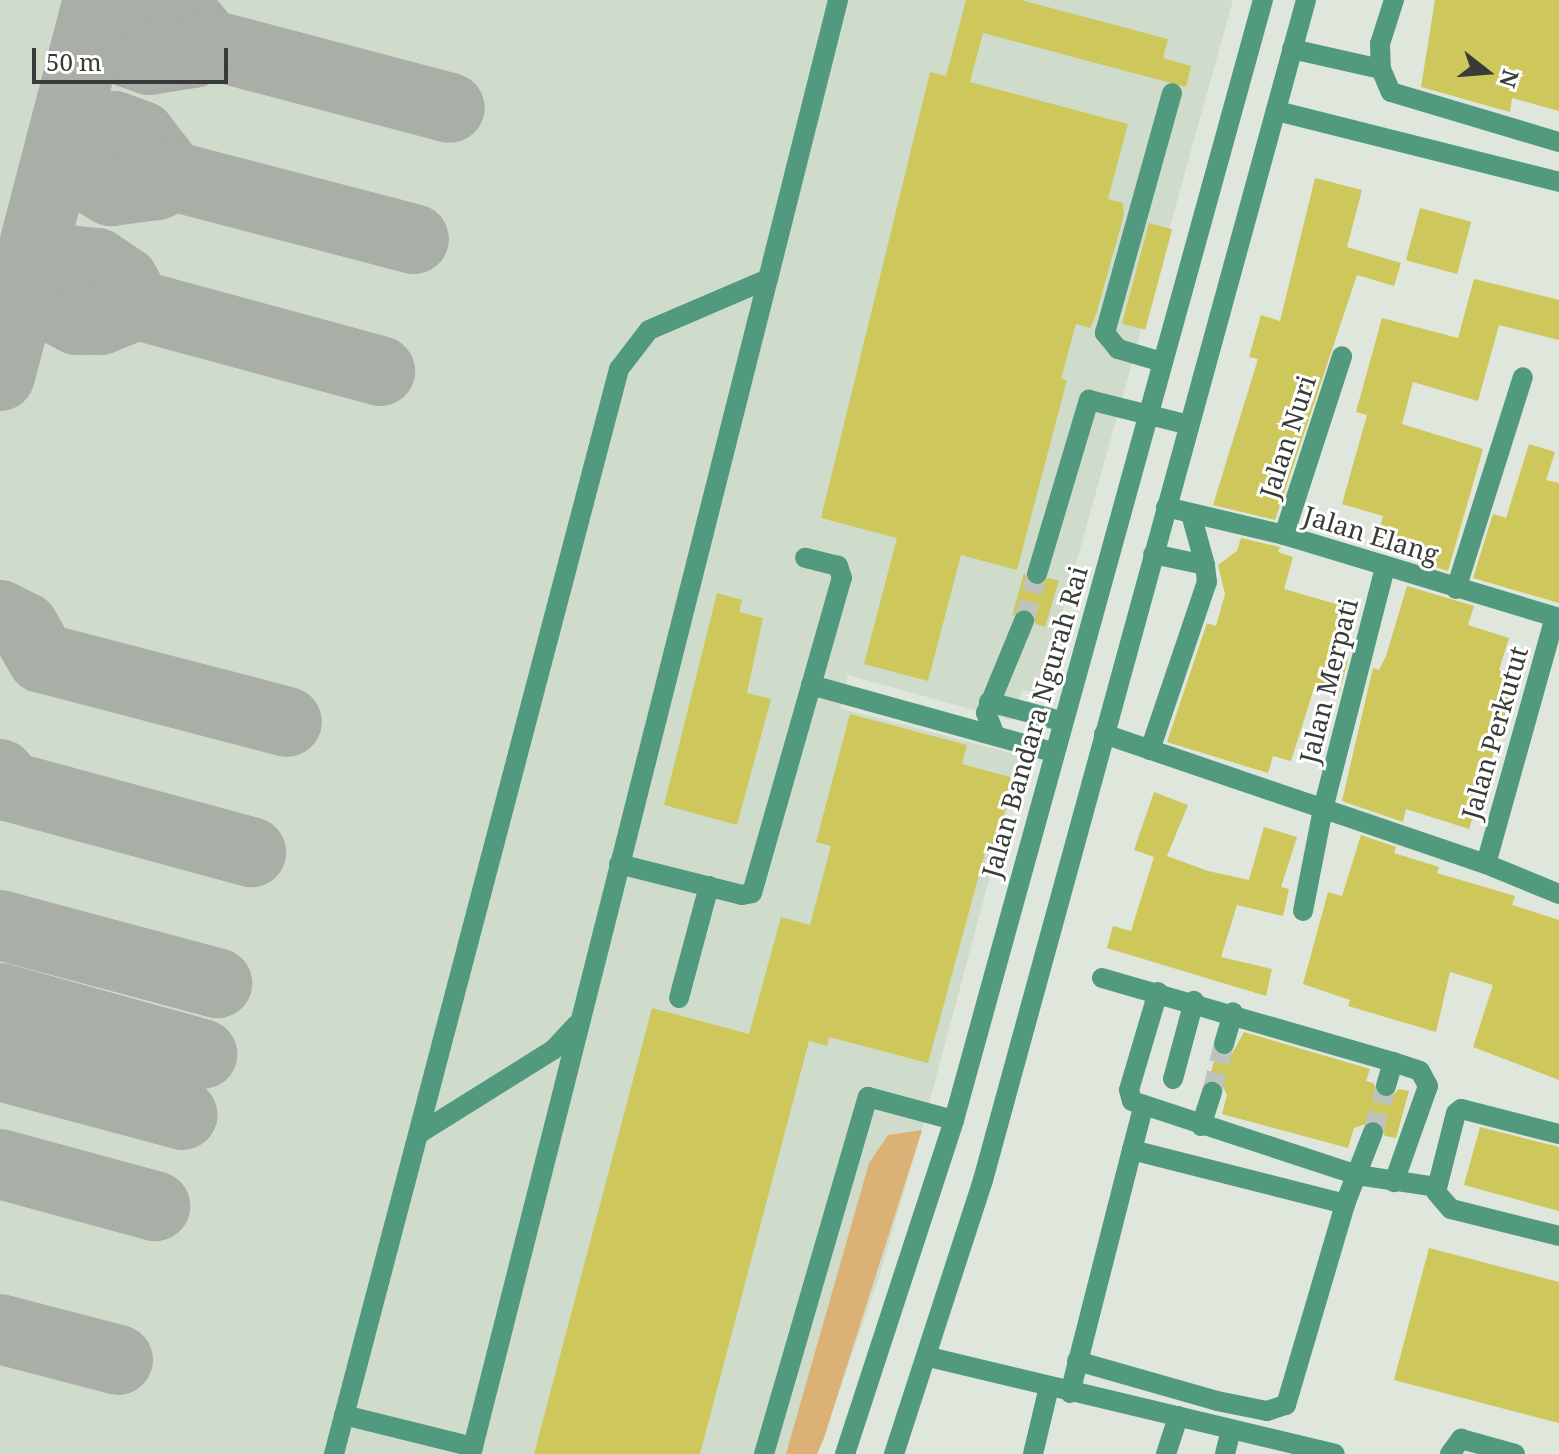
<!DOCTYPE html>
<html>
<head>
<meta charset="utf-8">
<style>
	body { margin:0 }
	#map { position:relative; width:1559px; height:1454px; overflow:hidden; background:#dfe6dc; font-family:"Noto Serif",serif }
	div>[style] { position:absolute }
	.built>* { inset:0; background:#d0dccb }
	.green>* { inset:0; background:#dbb175 }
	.taxiway>* { height:70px; margin:-35px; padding:0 35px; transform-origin:35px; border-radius:35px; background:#a9aea6 }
	.building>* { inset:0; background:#cdc75c; transform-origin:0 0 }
	.minor-tunnel>* { height:20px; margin-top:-10px; transform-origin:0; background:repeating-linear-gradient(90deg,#bec4bb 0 20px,transparent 0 30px) }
	.minor>* { height:20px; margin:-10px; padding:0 10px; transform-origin:10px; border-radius:10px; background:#519a7e }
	span { translate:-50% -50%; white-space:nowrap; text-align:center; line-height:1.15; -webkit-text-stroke:6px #fff; paint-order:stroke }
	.street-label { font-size:26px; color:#383b37 }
	.north { position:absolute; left:1447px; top:32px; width:80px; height:80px; -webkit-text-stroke:6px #fff; paint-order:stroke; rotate:107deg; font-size:22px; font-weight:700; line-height:32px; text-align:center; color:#383b37 }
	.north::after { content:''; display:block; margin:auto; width:28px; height:36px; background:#383b37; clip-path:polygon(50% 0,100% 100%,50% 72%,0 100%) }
	.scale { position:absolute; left:32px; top:48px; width:196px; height:36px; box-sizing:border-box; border:4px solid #383b37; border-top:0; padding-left:10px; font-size:24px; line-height:28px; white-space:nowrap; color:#383b37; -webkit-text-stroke:6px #fff; paint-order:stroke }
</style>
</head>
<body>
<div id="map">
	<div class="built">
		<div style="clip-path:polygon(0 0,1233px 0,1040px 693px,1022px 690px,1013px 721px,848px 675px,840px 708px,1022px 756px,922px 1130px,879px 1277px,817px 1454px,0 1454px)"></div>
	</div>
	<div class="green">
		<div style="clip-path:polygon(922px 1130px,824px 1438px,817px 1454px,786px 1454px,869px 1163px,888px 1135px)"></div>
	</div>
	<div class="taxiway">
		<div style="left:155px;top:0;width:28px;rotate:23deg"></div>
		<div style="left:181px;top:11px;width:43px;rotate:50.7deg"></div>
		<div style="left:208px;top:44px;width:250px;rotate:14.8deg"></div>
		<div style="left:91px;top:31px;width:26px;rotate:37deg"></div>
		<div style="left:112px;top:47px;width:39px;rotate:19deg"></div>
		<div style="left:149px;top:60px;width:45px;rotate:-9deg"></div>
		<div style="left:193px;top:53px;width:17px;rotate:-31deg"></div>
		<div style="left:63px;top:137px;width:52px;rotate:-12.2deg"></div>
		<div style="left:114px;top:126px;width:29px;rotate:20deg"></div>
		<div style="left:141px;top:136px;width:51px;rotate:52.2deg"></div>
		<div style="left:172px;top:176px;width:250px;rotate:14.6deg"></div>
		<div style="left:57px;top:159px;width:63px;rotate:30.7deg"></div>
		<div style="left:111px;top:191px;width:46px;rotate:-7.4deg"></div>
		<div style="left:157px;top:185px;width:17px;rotate:-31deg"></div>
		<div style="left:29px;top:265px;width:20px;rotate:-20deg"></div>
		<div style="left:48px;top:258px;width:49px;rotate:5.8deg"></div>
		<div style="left:97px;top:263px;width:32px;rotate:34deg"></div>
		<div style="left:124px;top:281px;width:27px;rotate:62deg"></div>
		<div style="left:137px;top:305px;width:252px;rotate:15.2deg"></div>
		<div style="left:22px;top:291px;width:62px;rotate:27.8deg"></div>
		<div style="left:77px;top:320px;width:23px"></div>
		<div style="left:100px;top:320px;width:40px;rotate:-22deg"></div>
		<div style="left:0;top:376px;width:389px;rotate:-75.4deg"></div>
		<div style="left:0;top:615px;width:27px;rotate:27deg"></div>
		<div style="left:24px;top:627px;width:36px;rotate:60deg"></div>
		<div style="left:42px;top:658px;width:253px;rotate:14.6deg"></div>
		<div style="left:0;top:774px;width:17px;rotate:50deg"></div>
		<div style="left:11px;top:787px;width:249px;rotate:15.2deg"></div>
		<div style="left:0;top:925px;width:225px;rotate:15deg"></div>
		<div style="left:0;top:998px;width:210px;rotate:15.5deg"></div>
		<div style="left:0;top:1066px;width:189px;rotate:15deg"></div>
		<div style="left:0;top:1164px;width:161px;rotate:15.2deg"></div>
		<div style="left:0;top:1329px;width:122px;rotate:14.7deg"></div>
	</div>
	<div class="building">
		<div style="clip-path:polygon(966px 0,1021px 0,1168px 39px,1163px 58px,1191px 66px,1186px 87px,983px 33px,970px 82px,1128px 124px,1108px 199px,1123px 203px,1124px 215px,1096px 315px,1090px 328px,1076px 324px,1061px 379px,1067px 380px,1017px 570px,961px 555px,928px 681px,864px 664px,897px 538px,821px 518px,930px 72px,946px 76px)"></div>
		<div style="clip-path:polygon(1435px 0,1559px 0,1559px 111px,1512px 98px,1510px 112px,1421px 87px)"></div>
		<div style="clip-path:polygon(1315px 178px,1362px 190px,1347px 247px,1401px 263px,1394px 286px,1357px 275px,1275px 520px,1213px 505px,1258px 359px,1249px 357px,1261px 315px,1280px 321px)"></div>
		<div style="left:1420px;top:208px;width:53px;height:54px;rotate:15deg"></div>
		<div style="left:1149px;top:223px;width:24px;height:104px;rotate:15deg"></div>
		<div style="clip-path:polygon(1474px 279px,1559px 300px,1559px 340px,1499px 325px,1478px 401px,1413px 382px,1402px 424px,1483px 449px,1448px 571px,1375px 547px,1383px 516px,1342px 504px,1367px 415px,1356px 412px,1382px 318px,1458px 338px)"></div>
		<div style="clip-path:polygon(1529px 444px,1555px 452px,1546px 480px,1559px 483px,1559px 603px,1473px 578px,1493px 514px,1506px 518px)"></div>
		<div style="clip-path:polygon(1241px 538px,1280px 547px,1278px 552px,1293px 557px,1284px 589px,1350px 608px,1337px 656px,1348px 660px,1339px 693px,1315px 685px,1291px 761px,1273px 756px,1268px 773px,1167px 742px,1207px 623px,1216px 626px,1225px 594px,1218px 565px,1237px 551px)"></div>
		<div style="clip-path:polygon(1024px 573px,1034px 587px,1049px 578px,1059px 581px,1045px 627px,1036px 624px,1028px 609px,1012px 616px)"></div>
		<div style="clip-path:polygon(1407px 586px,1474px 606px,1468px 625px,1509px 638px,1499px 670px,1524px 678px,1499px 735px,1469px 829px,1406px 809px,1403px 822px,1342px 801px,1373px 668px,1379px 670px,1386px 656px)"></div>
		<div style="clip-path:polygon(717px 593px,742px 600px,739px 612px,763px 618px,747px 693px,771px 699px,737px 825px,664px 805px)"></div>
		<div style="clip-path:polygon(850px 714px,967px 745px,962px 764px,1014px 778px,994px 851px,986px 849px,928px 1063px,829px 1037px,827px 1046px,809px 1041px,700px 1454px,534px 1454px,652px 1008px,749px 1034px,781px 917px,810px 925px,831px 846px,816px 842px)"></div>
		<div style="clip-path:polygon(1154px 792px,1188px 805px,1167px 856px,1208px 871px,1249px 880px,1264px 827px,1297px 837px,1281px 887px,1289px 889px,1283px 916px,1237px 905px,1221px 957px,1272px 969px,1266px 996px,1107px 948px,1113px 926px,1131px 931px,1154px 857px,1134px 850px)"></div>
		<div style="clip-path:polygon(1361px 835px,1396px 847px,1394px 853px,1439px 867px,1437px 873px,1515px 896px,1512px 905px,1559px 920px,1559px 1080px,1473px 1047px,1493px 985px,1450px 972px,1436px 1032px,1348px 1006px,1350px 1000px,1303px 984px,1328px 892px,1342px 896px)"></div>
		<div style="clip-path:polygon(1244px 1032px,1370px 1069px,1366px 1081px,1373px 1083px,1382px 1098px,1390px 1098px,1399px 1089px,1409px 1091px,1396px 1138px,1385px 1136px,1377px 1120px,1354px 1128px,1348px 1148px,1222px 1114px,1227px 1095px,1221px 1083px,1209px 1079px,1216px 1054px,1232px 1054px)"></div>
		<div style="clip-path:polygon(1480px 1127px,1559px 1147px,1559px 1211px,1464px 1185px)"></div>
		<div style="clip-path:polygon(1429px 1248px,1559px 1282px,1559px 1423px,1394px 1380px)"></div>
	</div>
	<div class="minor-tunnel">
		<div style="left:1024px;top:621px;width:49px;rotate:-74.5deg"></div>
		<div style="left:1212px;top:1092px;width:49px;rotate:-76deg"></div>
		<div style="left:1373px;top:1132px;width:48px;rotate:-74.2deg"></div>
	</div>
	<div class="minor">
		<div style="left:1394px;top:0;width:46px;rotate:107.7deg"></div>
		<div style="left:1380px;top:44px;width:25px;rotate:88deg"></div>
		<div style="left:1381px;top:69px;width:25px;rotate:67deg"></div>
		<div style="left:1391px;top:92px;width:175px;rotate:16.6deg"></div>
		<div style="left:1292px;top:49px;width:91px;rotate:12.7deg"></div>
		<div style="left:1277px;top:111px;width:291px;rotate:14.1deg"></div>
		<div style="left:1162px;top:362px;width:46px;rotate:-163.5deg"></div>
		<div style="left:1118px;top:349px;width:21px;rotate:-129deg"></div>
		<div style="left:1105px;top:333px;width:249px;rotate:-74.4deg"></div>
		<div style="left:1166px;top:507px;width:121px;rotate:13.3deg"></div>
		<div style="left:1284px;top:535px;width:287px;rotate:16.8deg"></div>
		<div style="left:1191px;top:514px;width:53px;rotate:74.6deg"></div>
		<div style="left:1284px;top:535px;width:188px;rotate:-72deg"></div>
		<div style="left:1037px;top:574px;width:182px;rotate:-73.4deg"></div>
		<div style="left:1089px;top:400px;width:103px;rotate:14deg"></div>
		<div style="left:1456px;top:589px;width:222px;rotate:-72.5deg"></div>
		<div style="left:811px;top:685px;width:251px;rotate:15.5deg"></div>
		<div style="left:989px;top:702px;width:74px;rotate:14.8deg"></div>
		<div style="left:1104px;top:734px;width:404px;rotate:18.8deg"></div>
		<div style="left:1486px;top:864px;width:79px;rotate:22.3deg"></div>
		<div style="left:995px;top:735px;width:24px;rotate:-112deg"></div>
		<div style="left:986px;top:713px;width:100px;rotate:-67.6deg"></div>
		<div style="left:1150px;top:750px;width:177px;rotate:-71.3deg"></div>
		<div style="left:1207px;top:582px;width:17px;rotate:-97deg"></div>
		<div style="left:1205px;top:565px;width:53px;rotate:-168.1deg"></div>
		<div style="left:619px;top:864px;width:127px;rotate:14.1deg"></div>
		<div style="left:742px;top:895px;width:10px;rotate:-11deg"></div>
		<div style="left:752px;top:893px;width:328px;rotate:-74.1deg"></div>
		<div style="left:842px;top:578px;width:13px;rotate:-108deg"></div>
		<div style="left:838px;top:566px;width:34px;rotate:-166deg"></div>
		<div style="left:1486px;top:864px;width:256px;rotate:-74.4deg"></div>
		<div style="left:1303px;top:911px;width:104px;rotate:-78.9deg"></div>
		<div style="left:1323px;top:809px;width:250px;rotate:-75.6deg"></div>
		<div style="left:1102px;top:978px;width:303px;rotate:16.1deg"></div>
		<div style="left:1158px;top:992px;width:102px;rotate:106.5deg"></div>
		<div style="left:1129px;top:1090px;width:11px;rotate:75deg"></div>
		<div style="left:1132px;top:1101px;width:237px;rotate:18.2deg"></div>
		<div style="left:1357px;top:1175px;width:80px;rotate:8.6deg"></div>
		<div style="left:679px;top:998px;width:116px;rotate:-75deg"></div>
		<div style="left:1224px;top:1044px;width:33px;rotate:-74deg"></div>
		<div style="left:1173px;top:1079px;width:81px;rotate:-74.9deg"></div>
		<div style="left:1386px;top:1086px;width:25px;rotate:-74deg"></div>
		<div style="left:1393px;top:1062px;width:28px;rotate:18deg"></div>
		<div style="left:1420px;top:1071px;width:17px;rotate:62deg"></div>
		<div style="left:1428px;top:1086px;width:102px;rotate:109.5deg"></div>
		<div style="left:1201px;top:1126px;width:36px;rotate:-72deg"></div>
		<div style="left:420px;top:1133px;width:157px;rotate:-32deg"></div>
		<div style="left:553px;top:1050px;width:34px;rotate:-47deg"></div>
		<div style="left:1559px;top:1134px;width:101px;rotate:-165.7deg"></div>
		<div style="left:1461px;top:1109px;width:6px;rotate:141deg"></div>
		<div style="left:1456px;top:1113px;width:81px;rotate:104.2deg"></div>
		<div style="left:1436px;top:1192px;width:23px;rotate:49deg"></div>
		<div style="left:1451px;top:1209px;width:111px;rotate:14deg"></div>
		<div style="left:1132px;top:1150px;width:43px;rotate:-75.3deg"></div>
		<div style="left:929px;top:1357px;width:417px;rotate:13.4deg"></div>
		<div style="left:1077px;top:1361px;width:146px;rotate:15.9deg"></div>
		<div style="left:1217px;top:1401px;width:51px;rotate:11.3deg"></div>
		<div style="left:1267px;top:1411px;width:20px;rotate:-18deg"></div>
		<div style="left:1286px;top:1405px;width:209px;rotate:-73.6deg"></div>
		<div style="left:1345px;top:1204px;width:77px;rotate:-68.7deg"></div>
		<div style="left:1070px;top:1393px;width:251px;rotate:-75.7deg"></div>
		<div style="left:1132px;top:1150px;width:220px;rotate:14.2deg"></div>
		<div style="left:344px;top:1415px;width:133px;rotate:13.9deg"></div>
		<div style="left:473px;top:1447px;width:7px;rotate:106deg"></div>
		<div style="left:473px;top:1447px;width:1205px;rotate:-75.83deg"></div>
		<div style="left:334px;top:1454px;width:1122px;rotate:-75.28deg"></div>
		<div style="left:619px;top:369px;width:49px;rotate:-52.4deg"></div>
		<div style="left:649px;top:330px;width:129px;rotate:-23.2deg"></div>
		<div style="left:768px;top:279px;width:288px;rotate:-75.9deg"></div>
		<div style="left:764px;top:1454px;width:372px;rotate:-73.8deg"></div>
		<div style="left:868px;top:1097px;width:89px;rotate:15deg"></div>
		<div style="left:845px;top:1454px;width:351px;rotate:-71.9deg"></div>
		<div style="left:954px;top:1120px;width:1162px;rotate:-74.58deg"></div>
		<div style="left:894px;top:1454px;width:288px;rotate:-72deg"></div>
		<div style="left:983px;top:1180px;width:1223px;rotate:-74.69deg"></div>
		<div style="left:1033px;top:1454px;width:69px;rotate:-76.6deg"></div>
		<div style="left:1166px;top:1454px;width:40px;rotate:-72deg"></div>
		<div style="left:1225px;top:1454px;width:25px;rotate:-76deg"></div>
		<div style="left:1450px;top:1454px;width:19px;rotate:-54deg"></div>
		<div style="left:1461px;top:1439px;width:56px;rotate:15.5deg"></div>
	</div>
	<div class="street-label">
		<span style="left:1288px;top:437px;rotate:-72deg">Jalan Nuri</span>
		<span style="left:1371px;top:535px;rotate:17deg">Jalan Elang</span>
		<span style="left:1329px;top:681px;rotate:-76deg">Jalan Merpati</span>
		<span style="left:1035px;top:722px;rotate:-74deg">Jalan Bandara Ngurah Rai</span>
		<span style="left:1495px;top:733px;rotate:-74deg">Jalan Perkutut</span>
	</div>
	<div class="north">N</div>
	<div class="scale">50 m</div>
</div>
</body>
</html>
